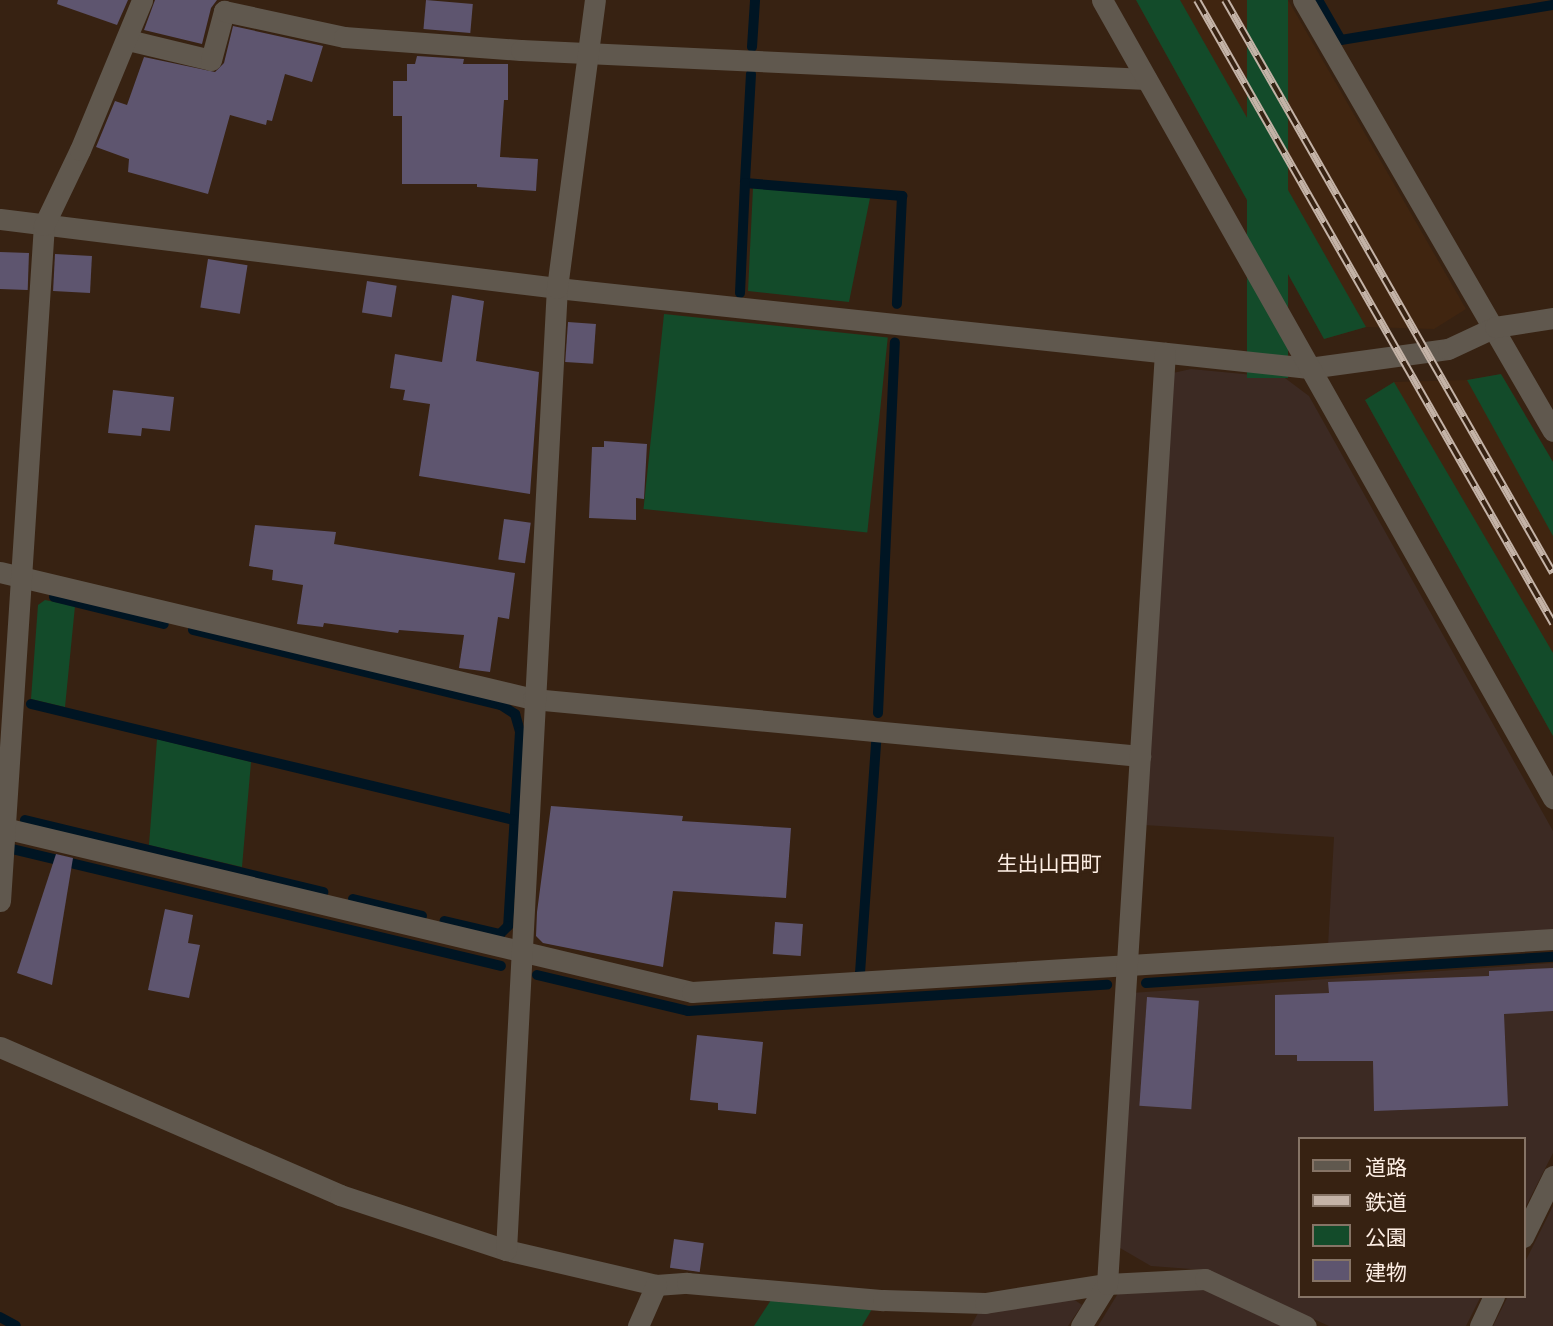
<!DOCTYPE html>
<html>
<head>
<meta charset="utf-8">
<style>
	body { margin:0 }
	#map { position:relative; width:1553px; height:1326px; overflow:hidden; background:#372212; font-family:"Noto Sans","Noto Sans JP",sans-serif }
	div>[style] { position:absolute }
	.built>* { inset:0; background:#402510 }
	.industrial>* { inset:0; background:#3c2a23 }
	.green>* { inset:0; background:#134b2a; transform-origin:0 0 }
	.stream>* { height:10px; margin:-5px; padding:0 5px; transform-origin:5px; border-radius:5px; background:#001523 }
	.building>* { inset:0; background:#5e556f; transform-origin:0 0 }
	.minor>* { height:21px; margin:-10.5px; padding:0 10.5px; transform-origin:10.5px; border-radius:10.5px; background:#60584e }
	.tertiary>* { height:21px; margin:-10.5px; padding:0 10.5px; transform-origin:10.5px; border-radius:10.5px; background:#60584e }
	.rail>* { height:8px; margin-top:-4px; transform-origin:0; background:repeating-linear-gradient(90deg,#372212 0 16px,#c4b3a7 0 32px); box-sizing:border-box; border-block:2px solid #c4b3a7 }
	span { translate:-50% -50%; white-space:nowrap; text-align:center; line-height:1.15; -webkit-text-stroke:7px #372212; paint-order:stroke }
	.quarter-label { font-size:21px; color:#fdeee4 }
	.legend { position:absolute; left:1298px; top:1137px; width:228px; height:161px; box-sizing:border-box; background:#372212; border:2px solid #867466; margin:0; padding:9px 12px; list-style:none; font-size:21px; color:#fdeee4 }
	.legend li { display:flex; align-items:center; gap:14px; height:35px }
	.legend b { width:35px; border:2px solid #867466 }
</style>
</head>
<body>
<div id="map">
	<div class="built">
		<div style="clip-path:polygon(1136px 0,1288px 0,1466px 309px,1434px 329px,1366px 327px,1324px 339px)"></div>
		<div style="clip-path:polygon(1501px 374px,1553px 462px,1553px 736px,1365px 400px,1394px 382px,1466px 380px)"></div>
	</div>
	<div class="industrial">
		<div style="clip-path:polygon(1191px 369px,1285px 378px,1309px 396px,1553px 831px,1553px 932px,1328px 946px,1334px 837px,1144px 825px,1173px 373px)"></div>
		<div style="clip-path:polygon(1553px 963px,1553px 1153px,1523px 1212px,1523px 1139px,1299px 1139px,1299px 1296px,1481px 1296px,1466px 1326px,1329px 1326px,1204px 1270px,1151px 1266px,1120px 1248px,1131px 993px)"></div>
		<div style="clip-path:polygon(1553px 1206px,1553px 1326px,1493px 1326px,1508px 1296px,1523px 1296px,1523px 1266px)"></div>
		<div style="clip-path:polygon(1120px 1290px,1208px 1290px,1281px 1326px,1098px 1326px)"></div>
		<div style="clip-path:polygon(1072px 1298px,1082px 1305px,1068px 1326px,971px 1326px,978px 1313px)"></div>
	</div>
	<div class="green">
		<div style="clip-path:polygon(1136px 0,1180px 0,1366px 327px,1324px 339px)"></div>
		<div style="left:1247px;top:0;width:41px;height:378px"></div>
		<div style="clip-path:polygon(753px 188px,870px 198px,849px 302px,748px 291px)"></div>
		<div style="left:664px;top:314px;width:225px;height:196px;rotate:6deg"></div>
		<div style="clip-path:polygon(1501px 374px,1553px 462px,1553px 536px,1467px 380px)"></div>
		<div style="clip-path:polygon(1394px 382px,1553px 653px,1553px 736px,1365px 400px)"></div>
		<div style="clip-path:polygon(45px 600px,75px 606px,65px 707px,31px 699px,38px 605px)"></div>
		<div style="clip-path:polygon(157px 739px,251px 762px,242px 867px,149px 845px)"></div>
		<div style="clip-path:polygon(771px 1300px,872px 1309px,862px 1326px,754px 1326px)"></div>
	</div>
	<div class="stream">
		<div style="left:1318px;top:0;width:46px;rotate:60.1deg"></div>
		<div style="left:1341px;top:40px;width:215px;rotate:-9.4deg"></div>
		<div style="left:752px;top:47px;width:47px;rotate:-86.3deg"></div>
		<div style="left:751px;top:74px;width:109px;rotate:93.2deg"></div>
		<div style="left:745px;top:183px;width:158px;rotate:4.7deg"></div>
		<div style="left:902px;top:196px;width:108px;rotate:92.7deg"></div>
		<div style="left:740px;top:293px;width:110px;rotate:-87.4deg"></div>
		<div style="left:54px;top:597px;width:113px;rotate:13.8deg"></div>
		<div style="left:193px;top:630px;width:317px;rotate:13.7deg"></div>
		<div style="left:501px;top:705px;width:17px;rotate:33deg"></div>
		<div style="left:515px;top:714px;width:19px;rotate:74deg"></div>
		<div style="left:520px;top:732px;width:194px;rotate:93.5deg"></div>
		<div style="left:508px;top:926px;width:11px;rotate:135deg"></div>
		<div style="left:500px;top:934px;width:57px;rotate:-166.9deg"></div>
		<div style="left:31px;top:704px;width:497px;rotate:13.5deg"></div>
		<div style="left:878px;top:713px;width:371px;rotate:-87.4deg"></div>
		<div style="left:25px;top:820px;width:307px;rotate:13.6deg"></div>
		<div style="left:0;top:846px;width:515px;rotate:13.47deg"></div>
		<div style="left:353px;top:899px;width:71px;rotate:13.8deg"></div>
		<div style="left:860px;top:973px;width:232px;rotate:-86deg"></div>
		<div style="left:537px;top:975px;width:155px;rotate:13.4deg"></div>
		<div style="left:688px;top:1011px;width:420px;rotate:-3.6deg"></div>
		<div style="left:1146px;top:983px;width:408px;rotate:-3.7deg"></div>
		<div style="left:0;top:1317px;width:18px;rotate:29deg"></div>
	</div>
	<div class="building">
		<div style="clip-path:polygon(58px 0,128px 0,117px 25px,57px 4px)"></div>
		<div style="clip-path:polygon(155px 0,217px 0,211px 8px,202px 44px,144px 30px)"></div>
		<div style="left:426px;top:0;width:47px;height:29px;rotate:5deg"></div>
		<div style="clip-path:polygon(233px 26px,323px 46px,312px 82px,285px 74px,272px 121px,267px 120px,266px 125px,230px 115px,208px 194px,128px 172px,129px 159px,96px 147px,115px 101px,127px 105px,144px 57px,215px 72px,224px 63px)"></div>
		<div style="clip-path:polygon(417px 56px,464px 59px,463px 64px,508px 64px,508px 100px,504px 100px,500px 157px,538px 159px,536px 191px,477px 187px,477px 184px,402px 184px,402px 116px,393px 116px,393px 81px,407px 81px,407px 64px,415px 64px)"></div>
		<div style="left:0;top:252px;width:29px;height:37px;rotate:2deg"></div>
		<div style="left:55px;top:254px;width:37px;height:37px;rotate:3deg"></div>
		<div style="left:208px;top:259px;width:40px;height:49px;rotate:9deg"></div>
		<div style="left:367px;top:281px;width:30px;height:32px;rotate:9deg"></div>
		<div style="clip-path:polygon(452px 295px,484px 301px,476px 361px,539px 372px,530px 494px,419px 476px,430px 404px,403px 400px,405px 390px,390px 388px,395px 354px,442px 362px)"></div>
		<div style="left:568px;top:322px;width:28px;height:40px;rotate:4deg"></div>
		<div style="clip-path:polygon(113px 390px,174px 397px,170px 431px,142px 428px,141px 436px,108px 433px)"></div>
		<div style="clip-path:polygon(604px 441px,647px 444px,644px 499px,636px 498px,636px 520px,589px 518px,592px 447px,604px 447px)"></div>
		<div style="left:504px;top:519px;width:27px;height:41px;rotate:8deg"></div>
		<div style="clip-path:polygon(255px 525px,336px 532px,334px 544px,515px 573px,509px 619px,498px 617px,490px 672px,459px 668px,464px 635px,399px 630px,398px 633px,324px 623px,323px 627px,297px 624px,303px 585px,272px 580px,273px 570px,249px 566px)"></div>
		<div style="clip-path:polygon(551px 806px,683px 816px,682px 821px,791px 828px,786px 898px,673px 891px,663px 967px,543px 943px,536px 936px,537px 912px)"></div>
		<div style="clip-path:polygon(56px 854px,73px 858px,52px 985px,17px 973px)"></div>
		<div style="clip-path:polygon(165px 909px,193px 915px,188px 943px,200px 945px,189px 998px,148px 990px)"></div>
		<div style="left:775px;top:922px;width:28px;height:32px;rotate:4deg"></div>
		<div style="clip-path:polygon(1553px 968px,1553px 1011px,1504px 1014px,1508px 1106px,1374px 1111px,1373px 1061px,1297px 1061px,1297px 1055px,1275px 1055px,1275px 995px,1329px 993px,1328px 982px,1489px 976px,1489px 971px)"></div>
		<div style="left:1147px;top:997px;width:52px;height:109px;rotate:4deg"></div>
		<div style="clip-path:polygon(697px 1035px,763px 1042px,756px 1114px,718px 1110px,718px 1103px,690px 1100px)"></div>
		<div style="left:674px;top:1239px;width:30px;height:29px;rotate:8deg"></div>
	</div>
	<div class="minor">
		<div style="left:1303px;top:0;width:498px;rotate:59.9deg"></div>
		<div style="left:128px;top:40px;width:85px;rotate:13.5deg"></div>
		<div style="left:211px;top:60px;width:51px;rotate:-75.1deg"></div>
		<div style="left:224px;top:11px;width:123px;rotate:12.2deg"></div>
		<div style="left:344px;top:37px;width:177px;rotate:4.2deg"></div>
		<div style="left:521px;top:50px;width:626px;rotate:2.66deg"></div>
		<div style="left:0;top:219px;width:561px;rotate:7.06deg"></div>
		<div style="left:557px;top:288px;width:756px;rotate:6.07deg"></div>
		<div style="left:1309px;top:368px;width:140px;rotate:-7.8deg"></div>
		<div style="left:1448px;top:349px;width:52px;rotate:-25.1deg"></div>
		<div style="left:1495px;top:327px;width:59px;rotate:-8.8deg"></div>
		<div style="left:0;top:572px;width:548px;rotate:13.4deg"></div>
		<div style="left:533px;top:699px;width:610px;rotate:5.36deg"></div>
		<div style="left:0;top:827px;width:711px;rotate:13.41deg"></div>
		<div style="left:692px;top:992px;width:863px;rotate:-3.52deg"></div>
		<div style="left:0;top:901px;width:677px;rotate:-86.28deg"></div>
		<div style="left:44px;top:225px;width:83px;rotate:-64.4deg"></div>
		<div style="left:80px;top:150px;width:162px;rotate:-67.5deg"></div>
		<div style="left:0;top:1047px;width:371px;rotate:23.5deg"></div>
		<div style="left:340px;top:1195px;width:175px;rotate:18.3deg"></div>
		<div style="left:506px;top:1250px;width:154px;rotate:13.1deg"></div>
		<div style="left:656px;top:1285px;width:31px;rotate:-4deg"></div>
		<div style="left:687px;top:1283px;width:197px;rotate:5deg"></div>
		<div style="left:883px;top:1300px;width:102px;rotate:1.7deg"></div>
		<div style="left:985px;top:1303px;width:123px;rotate:-8.9deg"></div>
		<div style="left:1107px;top:1284px;width:98px;rotate:-2.9deg"></div>
		<div style="left:1205px;top:1279px;width:111px;rotate:25deg"></div>
		<div style="left:1523px;top:1237px;width:68px;rotate:-63.8deg"></div>
		<div style="left:506px;top:1250px;width:963px;rotate:-86.97deg"></div>
		<div style="left:557px;top:288px;width:290px;rotate:-82.5deg"></div>
		<div style="left:638px;top:1326px;width:45px;rotate:-66.3deg"></div>
		<div style="left:1081px;top:1326px;width:49px;rotate:-58.2deg"></div>
		<div style="left:1107px;top:1284px;width:933px;rotate:-86.44deg"></div>
		<div style="left:1480px;top:1326px;width:33px;rotate:-65deg"></div>
	</div>
	<div class="tertiary">
		<div style="left:1102px;top:0;width:917px;rotate:60.53deg"></div>
	</div>
	<div class="rail">
		<div style="left:1197px;top:0;width:718px;rotate:60.26deg"></div>
		<div style="left:1225px;top:0;width:660px;rotate:60.21deg"></div>
	</div>
	<div class="quarter-label">
		<span style="left:1049px;top:863px">生出山田町</span>
	</div>
	<ul class="legend">
	<li><b style="height:9px;background:#60584e"></b>道路</li>
	<li><b style="height:9px;background:#c4b3a7"></b>鉄道</li>
	<li><b style="height:19px;background:#134b2a"></b>公園</li>
	<li><b style="height:19px;background:#5e556f"></b>建物</li>
	</ul>
</div>
</body>
</html>
